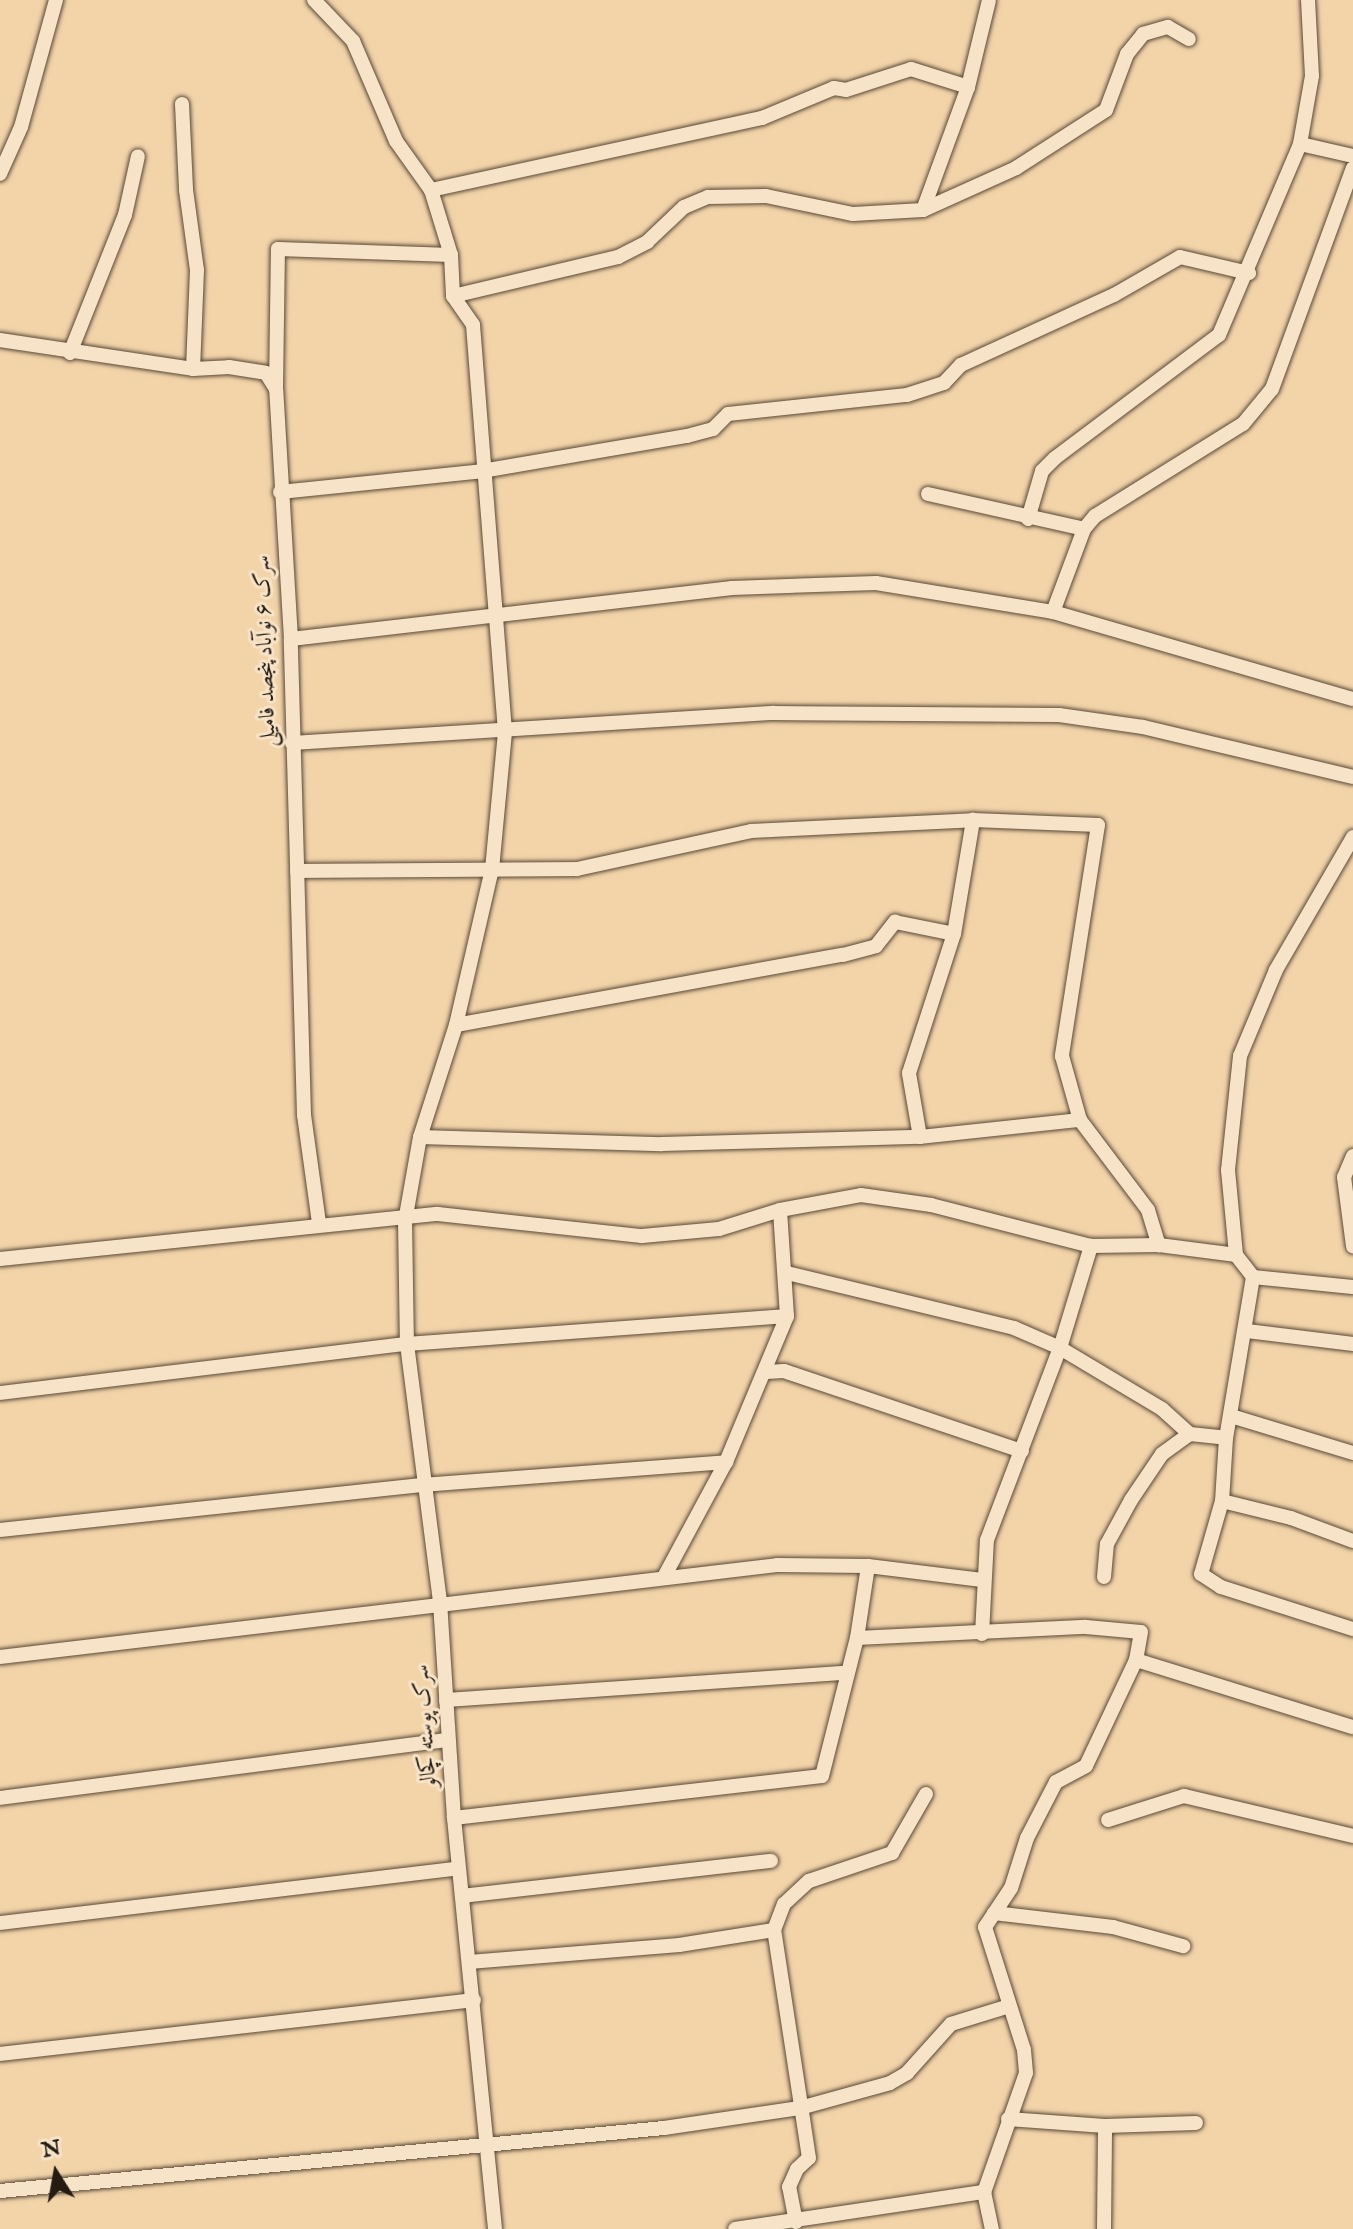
<!DOCTYPE html>
<html>
<head>
<meta charset="utf-8">
<style>
	body { margin:0 }
	#map { position:relative; width:1353px; height:2229px; overflow:hidden; background:#f3d4a9; font-family:"IM FELL English",Amiri,serif }
	div>[style] { position:absolute }
	.roads { filter:drop-shadow(0 0 2px #584938) drop-shadow(0 0 2px #584938) }
	.minor>* { height:14px; margin:-7px; padding:0 7px; transform-origin:7px; border-radius:7px; background:#f7e3c7 }
	span { translate:-50% -50%; white-space:nowrap; text-align:center; line-height:1.15; -webkit-text-stroke:6px #f7e3c7; paint-order:stroke }
	.street-label { font-size:22px; color:#241b12 }
	.north { position:absolute; left:16px; top:2133px; width:80px; height:80px; -webkit-text-stroke:6px #f7e3c7; paint-order:stroke; rotate:349deg; font-size:22px; font-weight:700; line-height:32px; text-align:center; color:#241b12 }
	.north::after { content:''; display:block; margin:auto; width:28px; height:36px; background:#241b12; clip-path:polygon(50% 0,100% 100%,50% 72%,0 100%) }
</style>
</head>
<body>
<div id="map">
	<div class="roads">
		<div class="minor">
			<div style="left:314px;top:0;width:57px;rotate:46.4deg"></div>
			<div style="left:353px;top:41px;width:109px;rotate:66.7deg"></div>
			<div style="left:396px;top:141px;width:60px;rotate:54.5deg"></div>
			<div style="left:431px;top:190px;width:68px;rotate:72.9deg"></div>
			<div style="left:451px;top:255px;width:41px;rotate:87.2deg"></div>
			<div style="left:453px;top:296px;width:35px;rotate:55deg"></div>
			<div style="left:473px;top:325px;width:408px;rotate:85.5deg"></div>
			<div style="left:505px;top:732px;width:138px;rotate:95.4deg"></div>
			<div style="left:492px;top:869px;width:160px;rotate:103deg"></div>
			<div style="left:456px;top:1025px;width:118px;rotate:107.8deg"></div>
			<div style="left:420px;top:1137px;width:85px;rotate:100.1deg"></div>
			<div style="left:405px;top:1221px;width:123px;rotate:89.1deg"></div>
			<div style="left:407px;top:1344px;width:260px;rotate:82.7deg"></div>
			<div style="left:440px;top:1602px;width:216px;rotate:86.3deg"></div>
			<div style="left:454px;top:1818px;width:413px;rotate:84.3deg"></div>
			<div style="left:182px;top:104px;width:86px;rotate:87.3deg"></div>
			<div style="left:186px;top:190px;width:81px;rotate:82.2deg"></div>
			<div style="left:197px;top:270px;width:99px;rotate:92.3deg"></div>
			<div style="left:1300px;top:144px;width:54px;rotate:12.8deg"></div>
			<div style="left:0;top:174px;width:51px;rotate:-65.9deg"></div>
			<div style="left:21px;top:127px;width:132px;rotate:-74.6deg"></div>
			<div style="left:431px;top:190px;width:339px;rotate:-12.3deg"></div>
			<div style="left:762px;top:118px;width:78px;rotate:-22.6deg"></div>
			<div style="left:834px;top:88px;width:12px;rotate:9deg"></div>
			<div style="left:846px;top:90px;width:68px;rotate:-17.9deg"></div>
			<div style="left:911px;top:69px;width:60px;rotate:17.5deg"></div>
			<div style="left:923px;top:210px;width:131px;rotate:-69.9deg"></div>
			<div style="left:968px;top:87px;width:89px;rotate:-76.4deg"></div>
			<div style="left:453px;top:296px;width:170px;rotate:-13.3deg"></div>
			<div style="left:618px;top:257px;width:33px;rotate:-27deg"></div>
			<div style="left:647px;top:242px;width:51px;rotate:-43.4deg"></div>
			<div style="left:684px;top:207px;width:26px;rotate:-23deg"></div>
			<div style="left:708px;top:197px;width:58px;rotate:-1deg"></div>
			<div style="left:766px;top:196px;width:89px;rotate:11.7deg"></div>
			<div style="left:853px;top:214px;width:70px;rotate:-3.3deg"></div>
			<div style="left:923px;top:210px;width:102px;rotate:-24.3deg"></div>
			<div style="left:1016px;top:168px;width:107px;rotate:-32.8deg"></div>
			<div style="left:1106px;top:110px;width:60px;rotate:-69.4deg"></div>
			<div style="left:1127px;top:54px;width:26px;rotate:-51deg"></div>
			<div style="left:1143px;top:34px;width:26px;rotate:-16deg"></div>
			<div style="left:1168px;top:27px;width:24px;rotate:30deg"></div>
			<div style="left:0;top:340px;width:195px;rotate:8.5deg"></div>
			<div style="left:193px;top:369px;width:36px;rotate:-3deg"></div>
			<div style="left:229px;top:367px;width:37px;rotate:9deg"></div>
			<div style="left:266px;top:373px;width:19px;rotate:58deg"></div>
			<div style="left:70px;top:353px;width:149px;rotate:-68.3deg"></div>
			<div style="left:125px;top:215px;width:60px;rotate:-77.6deg"></div>
			<div style="left:280px;top:492px;width:203px;rotate:-5.9deg"></div>
			<div style="left:482px;top:471px;width:208px;rotate:-9.7deg"></div>
			<div style="left:687px;top:436px;width:27px;rotate:-15deg"></div>
			<div style="left:713px;top:429px;width:21px;rotate:-45deg"></div>
			<div style="left:728px;top:414px;width:180px;rotate:-6.1deg"></div>
			<div style="left:907px;top:395px;width:39px;rotate:-18deg"></div>
			<div style="left:944px;top:383px;width:25px;rotate:-47deg"></div>
			<div style="left:961px;top:365px;width:168px;rotate:-24.6deg"></div>
			<div style="left:1114px;top:295px;width:76px;rotate:-29.9deg"></div>
			<div style="left:1180px;top:257px;width:71px;rotate:13.1deg"></div>
			<div style="left:928px;top:494px;width:160px;rotate:12.6deg"></div>
			<div style="left:1028px;top:519px;width:50px;rotate:-73.7deg"></div>
			<div style="left:1042px;top:471px;width:18px;rotate:-45deg"></div>
			<div style="left:1055px;top:458px;width:205px;rotate:-36.9deg"></div>
			<div style="left:1219px;top:335px;width:207px;rotate:-67deg"></div>
			<div style="left:1300px;top:144px;width:69px;rotate:-80deg"></div>
			<div style="left:1312px;top:76px;width:76px;rotate:-93deg"></div>
			<div style="left:1053px;top:612px;width:89px;rotate:-69.5deg"></div>
			<div style="left:1084px;top:529px;width:17px;rotate:-50deg"></div>
			<div style="left:1095px;top:516px;width:174px;rotate:-31.9deg"></div>
			<div style="left:1243px;top:424px;width:45px;rotate:-50.4deg"></div>
			<div style="left:1272px;top:389px;width:235px;rotate:-69.9deg"></div>
			<div style="left:291px;top:639px;width:444px;rotate:-6.6deg"></div>
			<div style="left:732px;top:588px;width:144px;rotate:-2deg"></div>
			<div style="left:876px;top:583px;width:179px;rotate:9.3deg"></div>
			<div style="left:1053px;top:612px;width:312px;rotate:16.2deg"></div>
			<div style="left:292px;top:743px;width:483px;rotate:-3.6deg"></div>
			<div style="left:774px;top:713px;width:285px;rotate:0.4deg"></div>
			<div style="left:1059px;top:715px;width:85px;rotate:8.1deg"></div>
			<div style="left:1143px;top:727px;width:216px;rotate:13.4deg"></div>
			<div style="left:1353px;top:837px;width:154px;rotate:120.1deg"></div>
			<div style="left:1276px;top:970px;width:93px;rotate:112.7deg"></div>
			<div style="left:1240px;top:1056px;width:115px;rotate:96deg"></div>
			<div style="left:1228px;top:1170px;width:85px;rotate:84.6deg"></div>
			<div style="left:1236px;top:1255px;width:28px;rotate:52deg"></div>
			<div style="left:1253px;top:1277px;width:163px;rotate:99.5deg"></div>
			<div style="left:1226px;top:1438px;width:63px;rotate:93.6deg"></div>
			<div style="left:1222px;top:1501px;width:76px;rotate:106deg"></div>
			<div style="left:1201px;top:1574px;width:24px;rotate:33deg"></div>
			<div style="left:1221px;top:1587px;width:139px;rotate:17.7deg"></div>
			<div style="left:297px;top:871px;width:280px;rotate:-0.4deg"></div>
			<div style="left:577px;top:869px;width:178px;rotate:-12.3deg"></div>
			<div style="left:751px;top:831px;width:222px;rotate:-2.8deg"></div>
			<div style="left:973px;top:820px;width:125px;rotate:2.3deg"></div>
			<div style="left:1098px;top:825px;width:234px;rotate:98.9deg"></div>
			<div style="left:1062px;top:1056px;width:66px;rotate:74.3deg"></div>
			<div style="left:1080px;top:1120px;width:113px;rotate:52.9deg"></div>
			<div style="left:1148px;top:1210px;width:37px;rotate:73deg"></div>
			<div style="left:456px;top:1025px;width:393px;rotate:-10.3deg"></div>
			<div style="left:843px;top:955px;width:34px;rotate:-15deg"></div>
			<div style="left:876px;top:946px;width:31px;rotate:-52deg"></div>
			<div style="left:895px;top:922px;width:60px;rotate:11.5deg"></div>
			<div style="left:420px;top:1137px;width:242px;rotate:1.7deg"></div>
			<div style="left:662px;top:1144px;width:258px;rotate:-1.6deg"></div>
			<div style="left:920px;top:1137px;width:161px;rotate:-6.1deg"></div>
			<div style="left:920px;top:1137px;width:65px;rotate:-99.8deg"></div>
			<div style="left:909px;top:1073px;width:146px;rotate:-72.1deg"></div>
			<div style="left:954px;top:934px;width:116px;rotate:-80.5deg"></div>
			<div style="left:1353px;top:1156px;width:23px;rotate:113deg"></div>
			<div style="left:1344px;top:1177px;width:70px;rotate:82.6deg"></div>
			<div style="left:319px;top:1223px;width:109px;rotate:-97.9deg"></div>
			<div style="left:304px;top:1115px;width:476px;rotate:-91.6deg"></div>
			<div style="left:291px;top:639px;width:250px;rotate:-93.4deg"></div>
			<div style="left:276px;top:389px;width:140px;rotate:-89.2deg"></div>
			<div style="left:278px;top:249px;width:173px;rotate:2deg"></div>
			<div style="left:0;top:1259px;width:440px;rotate:-5.9deg"></div>
			<div style="left:438px;top:1214px;width:205px;rotate:6.2deg"></div>
			<div style="left:642px;top:1236px;width:77px;rotate:-5.2deg"></div>
			<div style="left:719px;top:1229px;width:64px;rotate:-17.3deg"></div>
			<div style="left:780px;top:1210px;width:82px;rotate:-10.5deg"></div>
			<div style="left:861px;top:1195px;width:71px;rotate:8.1deg"></div>
			<div style="left:931px;top:1205px;width:165px;rotate:14.4deg"></div>
			<div style="left:1091px;top:1246px;width:68px;rotate:-0.8deg"></div>
			<div style="left:1159px;top:1245px;width:78px;rotate:7.4deg"></div>
			<div style="left:787px;top:1273px;width:234px;rotate:13.6deg"></div>
			<div style="left:1014px;top:1328px;width:50px;rotate:23.5deg"></div>
			<div style="left:1060px;top:1348px;width:119px;rotate:30.9deg"></div>
			<div style="left:1162px;top:1409px;width:38px;rotate:42deg"></div>
			<div style="left:1190px;top:1434px;width:36px;rotate:6deg"></div>
			<div style="left:1253px;top:1277px;width:100px;rotate:5.7deg"></div>
			<div style="left:1247px;top:1331px;width:107px;rotate:7deg"></div>
			<div style="left:766px;top:1372px;width:18px;rotate:-3deg"></div>
			<div style="left:784px;top:1371px;width:251px;rotate:18.6deg"></div>
			<div style="left:0;top:1393px;width:410px;rotate:-6.9deg"></div>
			<div style="left:407px;top:1344px;width:381px;rotate:-4.2deg"></div>
			<div style="left:1231px;top:1416px;width:127px;rotate:16.9deg"></div>
			<div style="left:1222px;top:1501px;width:71px;rotate:13.8deg"></div>
			<div style="left:1291px;top:1518px;width:66px;rotate:20.4deg"></div>
			<div style="left:0;top:1530px;width:424px;rotate:-6.1deg"></div>
			<div style="left:422px;top:1485px;width:305px;rotate:-4.3deg"></div>
			<div style="left:664px;top:1577px;width:131px;rotate:-61.7deg"></div>
			<div style="left:726px;top:1462px;width:158px;rotate:-67.3deg"></div>
			<div style="left:787px;top:1316px;width:106px;rotate:-93.8deg"></div>
			<div style="left:1104px;top:1577px;width:33px;rotate:-85deg"></div>
			<div style="left:1107px;top:1544px;width:50px;rotate:-61.4deg"></div>
			<div style="left:1131px;top:1500px;width:55px;rotate:-56deg"></div>
			<div style="left:1162px;top:1454px;width:34px;rotate:-36deg"></div>
			<div style="left:982px;top:1634px;width:94px;rotate:-87deg"></div>
			<div style="left:987px;top:1540px;width:205px;rotate:-69.2deg"></div>
			<div style="left:1060px;top:1348px;width:107px;rotate:-73.1deg"></div>
			<div style="left:857px;top:1638px;width:229px;rotate:-2.8deg"></div>
			<div style="left:1086px;top:1627px;width:55px;rotate:5.2deg"></div>
			<div style="left:1141px;top:1632px;width:28px;rotate:100deg"></div>
			<div style="left:1136px;top:1660px;width:117px;rotate:115.3deg"></div>
			<div style="left:1086px;top:1766px;width:34px;rotate:152deg"></div>
			<div style="left:1056px;top:1782px;width:63px;rotate:117.4deg"></div>
			<div style="left:1027px;top:1838px;width:52px;rotate:107.7deg"></div>
			<div style="left:1011px;top:1888px;width:47px;rotate:123.7deg"></div>
			<div style="left:985px;top:1927px;width:129px;rotate:72.4deg"></div>
			<div style="left:1024px;top:2050px;width:23px;rotate:85deg"></div>
			<div style="left:1026px;top:2073px;width:126px;rotate:109.4deg"></div>
			<div style="left:984px;top:2192px;width:38px;rotate:78deg"></div>
			<div style="left:0;top:1657px;width:782px;rotate:-6.75deg"></div>
			<div style="left:777px;top:1565px;width:91px;rotate:0.6deg"></div>
			<div style="left:868px;top:1566px;width:115px;rotate:7deg"></div>
			<div style="left:1136px;top:1660px;width:227px;rotate:17.2deg"></div>
			<div style="left:446px;top:1700px;width:400px;rotate:-3.9deg"></div>
			<div style="left:0;top:1798px;width:451px;rotate:-7.4deg"></div>
			<div style="left:454px;top:1818px;width:370px;rotate:-6.5deg"></div>
			<div style="left:822px;top:1776px;width:142px;rotate:-75.8deg"></div>
			<div style="left:857px;top:1638px;width:73px;rotate:-81.3deg"></div>
			<div style="left:1108px;top:1820px;width:80px;rotate:-17.5deg"></div>
			<div style="left:1184px;top:1796px;width:174px;rotate:13.3deg"></div>
			<div style="left:462px;top:1896px;width:311px;rotate:-6.5deg"></div>
			<div style="left:994px;top:1913px;width:120px;rotate:6.7deg"></div>
			<div style="left:1113px;top:1927px;width:73px;rotate:15.2deg"></div>
			<div style="left:0;top:1923px;width:461px;rotate:-6.8deg"></div>
			<div style="left:469px;top:1962px;width:211px;rotate:-4.6deg"></div>
			<div style="left:679px;top:1945px;width:96px;rotate:-9deg"></div>
			<div style="left:0;top:2054px;width:477px;rotate:-6.5deg"></div>
			<div style="left:1008px;top:2119px;width:97px;rotate:4.1deg"></div>
			<div style="left:1105px;top:2126px;width:91px;rotate:-1.9deg"></div>
			<div style="left:0;top:2191px;width:667px;rotate:-5.42deg"></div>
			<div style="left:664px;top:2128px;width:137px;rotate:-8.4deg"></div>
			<div style="left:800px;top:2108px;width:93px;rotate:-15.5deg"></div>
			<div style="left:890px;top:2083px;width:20px;rotate:-30deg"></div>
			<div style="left:907px;top:2073px;width:66px;rotate:-48.1deg"></div>
			<div style="left:951px;top:2024px;width:61px;rotate:-17.2deg"></div>
			<div style="left:796px;top:2222px;width:36px;rotate:-101deg"></div>
			<div style="left:789px;top:2187px;width:20px;rotate:-66deg"></div>
			<div style="left:797px;top:2169px;width:16px;rotate:-43deg"></div>
			<div style="left:809px;top:2158px;width:231px;rotate:-98.7deg"></div>
			<div style="left:774px;top:1930px;width:28px;rotate:-69deg"></div>
			<div style="left:784px;top:1904px;width:34px;rotate:-43deg"></div>
			<div style="left:809px;top:1881px;width:88px;rotate:-18.6deg"></div>
			<div style="left:892px;top:1853px;width:68px;rotate:-60deg"></div>
			<div style="left:735px;top:2229px;width:252px;rotate:-8.5deg"></div>
			<div style="left:1104px;top:2229px;width:103px;rotate:-89.4deg"></div>
		</div>
	</div>
	<div class="street-label">
		<span style="left:266px;top:651px;rotate:-92deg">سرک ۶ نوآباد پنجصد فامیلی</span>
		<span style="left:426px;top:1726px;rotate:-94deg">سرک پوسته کچالو</span>
	</div>
	<div class="north">N</div>
</div>
</body>
</html>
